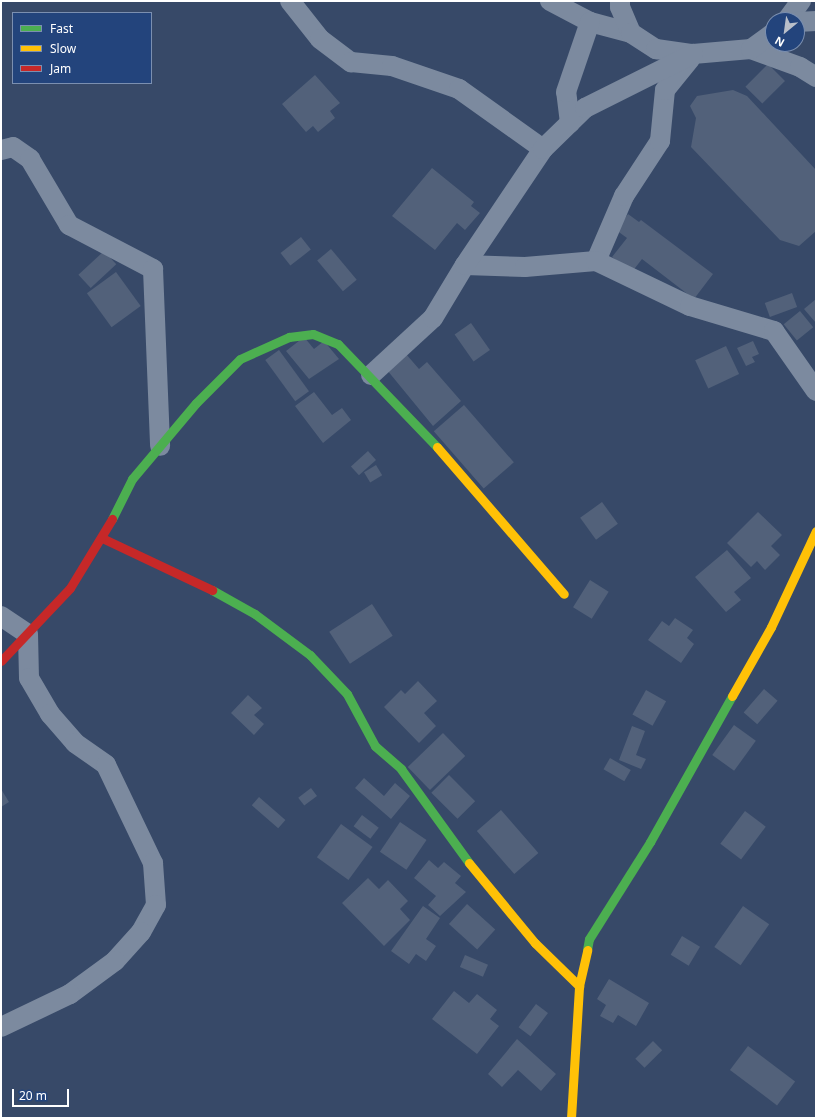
<!DOCTYPE html>
<html>
<head>
<meta charset="utf-8">
<style>
	body { margin:0 }
	#map { position:relative; width:817px; height:1119px; overflow:hidden; background:#374968; font-family:"Noto Sans",sans-serif }
	div>[style] { position:absolute }
	.building>* { inset:0; background:#52617a; transform-origin:0 0 }
	.street>* { height:20px; margin:-10px; padding:0 10px; transform-origin:10px; border-radius:10px; background:#7c8a9f }
	.fast>* { height:9px; margin:-4.5px; padding:0 4.5px; transform-origin:4.5px; border-radius:4.5px; background:#4caf50 }
	.slow>* { height:9px; margin:-4.5px; padding:0 4.5px; transform-origin:4.5px; border-radius:4.5px; background:#ffc107 }
	.jam>* { height:9px; margin:-4.5px; padding:0 4.5px; transform-origin:4.5px; border-radius:4.5px; background:#c62828 }
	span { translate:-50% -50%; white-space:nowrap; text-align:center; line-height:1.15; -webkit-text-stroke:3.5px #23447c; paint-order:stroke }
	.frame { position:absolute; inset:0; border:2px solid #fff; pointer-events:none }
	.legend { position:absolute; left:12px; top:12px; width:140px; height:72px; box-sizing:border-box; background:#23447c; border:1px solid #7b8fb0; margin:0; padding:5px 7px; list-style:none; font-size:12px; color:#fff }
	.legend li { display:flex; align-items:center; gap:8px; height:20px }
	.legend b { width:20px; border:1px solid #7b8fb0 }
	.north { position:absolute; left:765px; top:12px; width:40px; height:40px; box-sizing:border-box; background:#23447c; border:1px solid #7b8fb0; border-radius:50%; rotate:209deg; font-size:11px; font-weight:700; line-height:16px; text-align:center; color:#fff }
	.north::after { content:''; display:block; margin:auto; width:14px; height:18px; background:#b9bfca; clip-path:polygon(50% 0,100% 100%,50% 72%,0 100%) }
	.scale { position:absolute; left:12px; top:1089px; width:57px; height:18px; box-sizing:border-box; border:2px solid #fff; border-top:0; padding-left:5px; font-size:12px; line-height:14px; white-space:nowrap; color:#fff; -webkit-text-stroke:3px #23447c; paint-order:stroke }
</style>
</head>
<body>
<div id="map">
	<div class="building">
		<div style="left:768px;top:64px;width:24px;height:32px;rotate:45deg"></div>
		<div style="clip-path:polygon(315px 75px,340px 103px,330px 111px,335px 118px,318px 132px,313px 126px,306px 132px,282px 104px)"></div>
		<div style="clip-path:polygon(733px 90px,747px 96px,816px 170px,816px 231px,799px 246px,780px 240px,691px 147px,696px 118px,690px 106px,697px 96px)"></div>
		<div style="clip-path:polygon(432px 168px,474px 202px,471px 206px,480px 213px,465px 230px,457px 223px,435px 250px,392px 216px)"></div>
		<div style="clip-path:polygon(628px 214px,639px 222px,641px 220px,713px 274px,694px 299px,642px 259px,632px 272px,612px 257px,627px 238px,616px 230px)"></div>
		<div style="left:301px;top:237px;width:16px;height:26px;rotate:52deg"></div>
		<div style="left:331px;top:249px;width:40px;height:18px;rotate:50deg"></div>
		<div style="left:104px;top:251px;width:18px;height:35px;rotate:47deg"></div>
		<div style="left:116px;top:272px;width:42px;height:36px;rotate:54deg"></div>
		<div style="left:792px;top:293px;width:15px;height:29px;rotate:70deg"></div>
		<div style="clip-path:polygon(816px 299px,816px 323px,804px 309px)"></div>
		<div style="left:800px;top:311px;width:21px;height:21px;rotate:51deg"></div>
		<div style="left:471px;top:323px;width:33px;height:20px;rotate:55deg"></div>
		<div style="clip-path:polygon(304px 337px,314px 349px,324px 341px,339px 359px,309px 379px,286px 351px)"></div>
		<div style="clip-path:polygon(753px 341px,759px 354px,752px 357px,755px 362px,746px 366px,737px 348px)"></div>
		<div style="left:726px;top:346px;width:31px;height:34px;rotate:65deg"></div>
		<div style="left:279px;top:350px;width:51px;height:17px;rotate:54deg"></div>
		<div style="clip-path:polygon(406px 354px,419px 369px,427px 362px,461px 401px,433px 426px,387px 370px)"></div>
		<div style="clip-path:polygon(314px 392px,332px 415px,342px 408px,351px 420px,323px 443px,295px 406px)"></div>
		<div style="left:464px;top:405px;width:76px;height:40px;rotate:49deg"></div>
		<div style="left:368px;top:451px;width:12px;height:23px;rotate:48deg"></div>
		<div style="left:376px;top:465px;width:12px;height:14px;rotate:59deg"></div>
		<div style="left:602px;top:502px;width:27px;height:27px;rotate:54deg"></div>
		<div style="clip-path:polygon(758px 512px,782px 535px,771px 546px,780px 555px,765px 570px,757px 561px,751px 567px,727px 543px)"></div>
		<div style="clip-path:polygon(727px 550px,751px 578px,734px 592px,741px 600px,726px 612px,695px 577px)"></div>
		<div style="left:590px;top:580px;width:22px;height:32px;rotate:32deg"></div>
		<div style="left:372px;top:604px;width:38px;height:51px;rotate:57deg"></div>
		<div style="clip-path:polygon(675px 618px,693px 630px,687px 638px,694px 644px,681px 663px,648px 640px,662px 621px,669px 626px)"></div>
		<div style="clip-path:polygon(418px 681px,437px 701px,424px 713px,436px 726px,419px 743px,384px 707px,401px 690px,405px 694px)"></div>
		<div style="left:764px;top:689px;width:18px;height:31px;rotate:41deg"></div>
		<div style="left:646px;top:690px;width:23px;height:28px;rotate:29deg"></div>
		<div style="clip-path:polygon(248px 695px,262px 708px,254px 715px,264px 724px,254px 735px,231px 713px)"></div>
		<div style="left:734px;top:725px;width:27px;height:37px;rotate:36deg"></div>
		<div style="clip-path:polygon(632px 726px,645px 731px,636px 755px,646px 759px,641px 769px,619px 760px)"></div>
		<div style="left:443px;top:733px;width:32px;height:49px;rotate:46deg"></div>
		<div style="left:610px;top:758px;width:24px;height:13px;rotate:30deg"></div>
		<div style="left:449px;top:775px;width:37px;height:25px;rotate:45deg"></div>
		<div style="clip-path:polygon(364px 778px,384px 796px,395px 783px,410px 796px,391px 819px,355px 788px)"></div>
		<div style="left:311px;top:788px;width:10px;height:16px;rotate:53deg"></div>
		<div style="clip-path:polygon(1px 789px,9px 802px,1px 807px)"></div>
		<div style="left:259px;top:797px;width:35px;height:11px;rotate:41deg"></div>
		<div style="left:501px;top:810px;width:57px;height:32px;rotate:49deg"></div>
		<div style="left:745px;top:811px;width:26px;height:41px;rotate:37deg"></div>
		<div style="left:362px;top:815px;width:21px;height:14px;rotate:37deg"></div>
		<div style="left:400px;top:822px;width:32px;height:36px;rotate:34deg"></div>
		<div style="left:341px;top:824px;width:39px;height:41px;rotate:36deg"></div>
		<div style="clip-path:polygon(429px 860px,438px 868px,444px 862px,461px 876px,455px 883px,466px 892px,440px 916px,428px 905px,436px 896px,414px 878px)"></div>
		<div style="clip-path:polygon(368px 878px,379px 889px,388px 880px,408px 901px,400px 909px,410px 920px,384px 946px,342px 903px)"></div>
		<div style="left:467px;top:904px;width:38px;height:27px;rotate:42deg"></div>
		<div style="clip-path:polygon(423px 906px,440px 918px,426px 939px,436px 946px,426px 961px,416px 954px,409px 964px,391px 951px)"></div>
		<div style="left:743px;top:906px;width:32px;height:50px;rotate:35deg"></div>
		<div style="left:682px;top:936px;width:21px;height:22px;rotate:31deg"></div>
		<div style="left:465px;top:955px;width:25px;height:13px;rotate:23deg"></div>
		<div style="clip-path:polygon(609px 979px,649px 1003px,636px 1026px,618px 1015px,613px 1023px,600px 1016px,606px 1005px,597px 999px)"></div>
		<div style="clip-path:polygon(454px 991px,469px 1003px,477px 994px,497px 1010px,490px 1019px,499px 1026px,477px 1054px,432px 1019px)"></div>
		<div style="left:536px;top:1004px;width:15px;height:29px;rotate:37deg"></div>
		<div style="clip-path:polygon(517px 1039px,556px 1074px,541px 1091px,518px 1070px,502px 1087px,488px 1074px)"></div>
		<div style="left:653px;top:1041px;width:13px;height:25px;rotate:45deg"></div>
		<div style="left:748px;top:1046px;width:59px;height:30px;rotate:37deg"></div>
	</div>
	<div class="street">
		<div style="left:290px;top:1px;width:48px;rotate:51.7deg"></div>
		<div style="left:320px;top:39px;width:39px;rotate:37deg"></div>
		<div style="left:351px;top:62px;width:41px;rotate:5.6deg"></div>
		<div style="left:392px;top:66px;width:71px;rotate:18.9deg"></div>
		<div style="left:459px;top:89px;width:103px;rotate:35.5deg"></div>
		<div style="left:550px;top:1px;width:45px;rotate:27.7deg"></div>
		<div style="left:590px;top:22px;width:42px;rotate:15deg"></div>
		<div style="left:620px;top:1px;width:6px;rotate:90deg"></div>
		<div style="left:620px;top:7px;width:28px;rotate:67deg"></div>
		<div style="left:631px;top:33px;width:30px;rotate:33deg"></div>
		<div style="left:656px;top:49px;width:37px;rotate:8deg"></div>
		<div style="left:693px;top:54px;width:58px;rotate:-4.9deg"></div>
		<div style="left:751px;top:49px;width:52px;rotate:20.2deg"></div>
		<div style="left:800px;top:67px;width:19px;rotate:32deg"></div>
		<div style="left:787px;top:20px;width:24px;rotate:-54deg"></div>
		<div style="left:797px;top:22px;width:19px;rotate:-3deg"></div>
		<div style="left:751px;top:49px;width:27px;rotate:-36deg"></div>
		<div style="left:570px;top:123px;width:31px;rotate:-97deg"></div>
		<div style="left:566px;top:92px;width:74px;rotate:-71.1deg"></div>
		<div style="left:1px;top:150px;width:12px;rotate:-14deg"></div>
		<div style="left:13px;top:147px;width:21px;rotate:35deg"></div>
		<div style="left:30px;top:159px;width:77px;rotate:59.4deg"></div>
		<div style="left:69px;top:225px;width:95px;rotate:27.6deg"></div>
		<div style="left:153px;top:269px;width:177px;rotate:87.7deg"></div>
		<div style="left:596px;top:261px;width:71px;rotate:-66.7deg"></div>
		<div style="left:624px;top:196px;width:66px;rotate:-56.8deg"></div>
		<div style="left:660px;top:141px;width:51px;rotate:-84.4deg"></div>
		<div style="left:665px;top:90px;width:40px;rotate:-51deg"></div>
		<div style="left:465px;top:265px;width:60px;rotate:1.9deg"></div>
		<div style="left:525px;top:267px;width:71px;rotate:-4.8deg"></div>
		<div style="left:596px;top:261px;width:104px;rotate:25.6deg"></div>
		<div style="left:690px;top:306px;width:88px;rotate:16.6deg"></div>
		<div style="left:774px;top:331px;width:73px;rotate:55deg"></div>
		<div style="left:371px;top:375px;width:84px;rotate:-42.6deg"></div>
		<div style="left:433px;top:318px;width:62px;rotate:-58.9deg"></div>
		<div style="left:465px;top:265px;width:140px;rotate:-56.1deg"></div>
		<div style="left:543px;top:149px;width:59px;rotate:-44.3deg"></div>
		<div style="left:585px;top:108px;width:121px;rotate:-26.6deg"></div>
		<div style="left:1px;top:616px;width:32px;rotate:34deg"></div>
		<div style="left:28px;top:634px;width:44px;rotate:88.7deg"></div>
		<div style="left:29px;top:678px;width:42px;rotate:59.7deg"></div>
		<div style="left:50px;top:714px;width:38px;rotate:49deg"></div>
		<div style="left:75px;top:743px;width:38px;rotate:35deg"></div>
		<div style="left:106px;top:765px;width:109px;rotate:64.4deg"></div>
		<div style="left:153px;top:863px;width:42px;rotate:85.9deg"></div>
		<div style="left:156px;top:905px;width:31px;rotate:119deg"></div>
		<div style="left:141px;top:932px;width:39px;rotate:132deg"></div>
		<div style="left:115px;top:961px;width:56px;rotate:143.7deg"></div>
		<div style="left:70px;top:994px;width:76px;rotate:154.4deg"></div>
	</div>
	<div class="fast">
		<div style="left:112px;top:519px;width:45px;rotate:-63.4deg"></div>
		<div style="left:132px;top:479px;width:99px;rotate:-49.9deg"></div>
		<div style="left:196px;top:403px;width:62px;rotate:-45deg"></div>
		<div style="left:240px;top:359px;width:54px;rotate:-24.2deg"></div>
		<div style="left:289px;top:337px;width:24px;rotate:-7deg"></div>
		<div style="left:313px;top:334px;width:27px;rotate:22deg"></div>
		<div style="left:338px;top:344px;width:143px;rotate:46.1deg"></div>
		<div style="left:212px;top:590px;width:49px;rotate:29.2deg"></div>
		<div style="left:255px;top:614px;width:69px;rotate:36.7deg"></div>
		<div style="left:310px;top:655px;width:54px;rotate:46.5deg"></div>
		<div style="left:347px;top:694px;width:59px;rotate:61.7deg"></div>
		<div style="left:375px;top:746px;width:35px;rotate:41deg"></div>
		<div style="left:401px;top:769px;width:116px;rotate:54.1deg"></div>
		<div style="left:587px;top:950px;width:11px;rotate:-80deg"></div>
		<div style="left:589px;top:939px;width:115px;rotate:-57.8deg"></div>
		<div style="left:650px;top:842px;width:167px;rotate:-60.7deg"></div>
	</div>
	<div class="slow">
		<div style="left:437px;top:447px;width:194px;rotate:49.2deg"></div>
		<div style="left:732px;top:696px;width:79px;rotate:-60.5deg"></div>
		<div style="left:771px;top:627px;width:106px;rotate:-64.9deg"></div>
		<div style="left:469px;top:863px;width:104px;rotate:50.5deg"></div>
		<div style="left:535px;top:943px;width:62px;rotate:44.3deg"></div>
		<div style="left:571px;top:1118px;width:132px;rotate:-86.5deg"></div>
		<div style="left:579px;top:986px;width:37px;rotate:-77deg"></div>
	</div>
	<div class="jam">
		<div style="left:102px;top:538px;width:122px;rotate:25.3deg"></div>
		<div style="left:1px;top:661px;width:100px;rotate:-46.6deg"></div>
		<div style="left:70px;top:588px;width:81px;rotate:-58.7deg"></div>
	</div>
	<div class="frame"></div>
	<ul class="legend">
	<li><b style="height:5px;background:#4caf50"></b>Fast</li>
	<li><b style="height:5px;background:#ffc107"></b>Slow</li>
	<li><b style="height:5px;background:#c62828"></b>Jam</li>
	</ul>
	<div class="north">N</div>
	<div class="scale">20 m</div>
</div>
</body>
</html>
